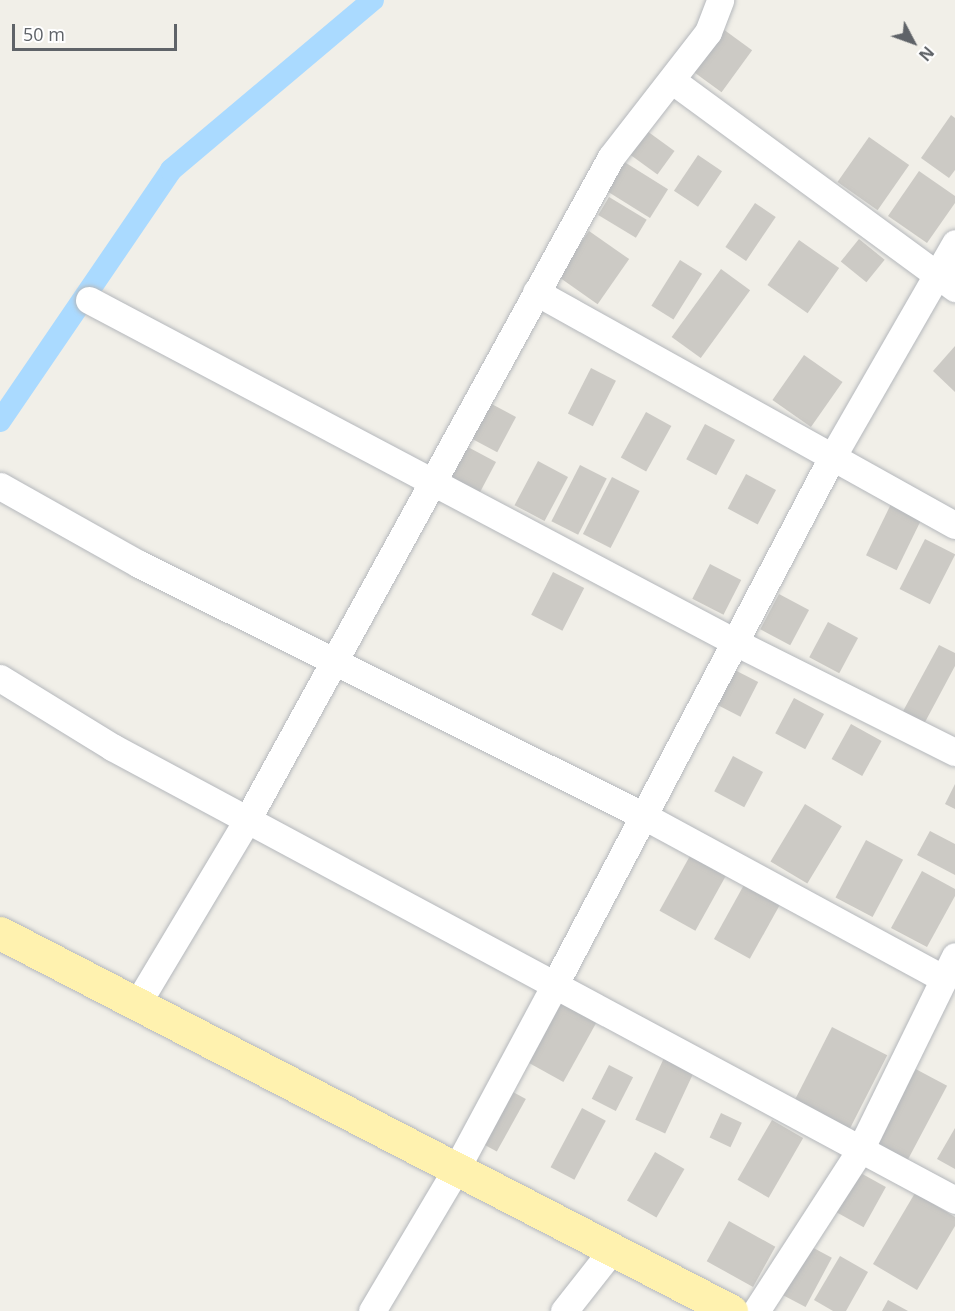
<!DOCTYPE html>
<html>
<head>
<meta charset="utf-8">
<style>
	body { margin:0 }
	#map { position:relative; width:955px; height:1311px; overflow:hidden; background:#f1efe8; font-family:"Open Sans",sans-serif }
	div>[style] { position:absolute }
	.canal>* { height:22px; margin:-11px; padding:0 11px; transform-origin:11px; border-radius:11px; background:#aadaff }
	.building>* { inset:0; background:#cccac5; transform-origin:0 0 }
	.roads { filter:drop-shadow(0 0 2px #b5b8bc) drop-shadow(0 0 2px #b5b8bc) }
	.minor>* { height:27px; margin:-13.5px; padding:0 13.5px; transform-origin:13.5px; border-radius:13.5px; background:#fff }
	.major>* { height:33px; margin:-16.5px; padding:0 16.5px; transform-origin:16.5px; border-radius:16.5px; background:#fff2af }
	span { translate:-50% -50%; white-space:nowrap; text-align:center; line-height:1.15; -webkit-text-stroke:6px #fff; paint-order:stroke }
	.north { position:absolute; left:883px; top:12px; width:60px; height:60px; -webkit-text-stroke:4px #fff; paint-order:stroke; rotate:131deg; font-size:16px; font-weight:700; line-height:24px; text-align:center; color:#5f6368 }
	.north::after { content:''; display:block; margin:auto; width:21px; height:27px; background:#5f6368; clip-path:polygon(50% 0,100% 100%,50% 72%,0 100%) }
	.scale { position:absolute; left:12px; top:24px; width:165px; height:27px; box-sizing:border-box; border:3px solid #5f6368; border-top:0; padding-left:8px; font-size:18px; line-height:21px; white-space:nowrap; color:#5f6368; -webkit-text-stroke:4px #fff; paint-order:stroke }
</style>
</head>
<body>
<div id="map">
	<div class="canal">
		<div style="left:0;top:421px;width:304px;rotate:-55.7deg"></div>
		<div style="left:171px;top:170px;width:264px;rotate:-40.1deg"></div>
	</div>
	<div class="building">
		<div style="left:723px;top:29px;width:36px;height:52px;rotate:36deg"></div>
		<div style="clip-path:polygon(951px 115px,955px 118px,955px 170px,949px 178px,921px 158px)"></div>
		<div style="left:647px;top:131px;width:34px;height:29px;rotate:36deg"></div>
		<div style="left:869px;top:137px;width:49px;height:55px;rotate:35deg"></div>
		<div style="left:698px;top:155px;width:29px;height:43px;rotate:34deg"></div>
		<div style="left:618px;top:158px;width:59px;height:34px;rotate:32deg"></div>
		<div style="clip-path:polygon(919px 171px,955px 196px,955px 203px,927px 243px,888px 216px)"></div>
		<div style="left:609px;top:197px;width:44px;height:21px;rotate:31deg"></div>
		<div style="left:755px;top:203px;width:25px;height:53px;rotate:34deg"></div>
		<div style="left:589px;top:231px;width:49px;height:55px;rotate:35deg"></div>
		<div style="left:859px;top:239px;width:33px;height:29px;rotate:39deg"></div>
		<div style="left:799px;top:240px;width:49px;height:55px;rotate:35deg"></div>
		<div style="left:680px;top:260px;width:26px;height:54px;rotate:32deg"></div>
		<div style="left:721px;top:269px;width:36px;height:84px;rotate:36deg"></div>
		<div style="clip-path:polygon(955px 346px,955px 392px,933px 371px)"></div>
		<div style="left:804px;top:355px;width:47px;height:55px;rotate:35deg"></div>
		<div style="left:591px;top:368px;width:28px;height:51px;rotate:27deg"></div>
		<div style="left:486px;top:401px;width:34px;height:40px;rotate:28deg"></div>
		<div style="left:646px;top:412px;width:29px;height:52px;rotate:29deg"></div>
		<div style="left:705px;top:424px;width:34px;height:40px;rotate:28deg"></div>
		<div style="left:466px;top:446px;width:34px;height:39px;rotate:28deg"></div>
		<div style="left:538px;top:461px;width:34px;height:50px;rotate:28deg"></div>
		<div style="left:580px;top:465px;width:30px;height:63px;rotate:27deg"></div>
		<div style="left:746px;top:474px;width:34px;height:39px;rotate:28deg"></div>
		<div style="left:612px;top:477px;width:31px;height:64px;rotate:27deg"></div>
		<div style="left:891px;top:504px;width:34px;height:57px;rotate:26deg"></div>
		<div style="left:925px;top:539px;width:34px;height:56px;rotate:27deg"></div>
		<div style="left:710px;top:564px;width:35px;height:39px;rotate:27deg"></div>
		<div style="left:553px;top:572px;width:35px;height:48px;rotate:27deg"></div>
		<div style="left:779px;top:594px;width:34px;height:40px;rotate:28deg"></div>
		<div style="left:828px;top:622px;width:34px;height:40px;rotate:28deg"></div>
		<div style="clip-path:polygon(939px 645px,955px 653px,955px 666px,924px 724px,902px 713px)"></div>
		<div style="left:727px;top:666px;width:35px;height:39px;rotate:27deg"></div>
		<div style="left:794px;top:698px;width:34px;height:40px;rotate:28deg"></div>
		<div style="left:851px;top:724px;width:35px;height:40px;rotate:29deg"></div>
		<div style="left:733px;top:756px;width:34px;height:40px;rotate:28deg"></div>
		<div style="clip-path:polygon(955px 784px,955px 809px,945px 804px)"></div>
		<div style="left:805px;top:804px;width:43px;height:67px;rotate:31deg"></div>
		<div style="clip-path:polygon(930px 831px,955px 844px,955px 875px,917px 855px)"></div>
		<div style="left:866px;top:840px;width:42px;height:65px;rotate:28deg"></div>
		<div style="left:691px;top:854px;width:41px;height:65px;rotate:29deg"></div>
		<div style="clip-path:polygon(922px 871px,955px 889px,955px 896px,927px 947px,891px 928px)"></div>
		<div style="left:745px;top:883px;width:41px;height:64px;rotate:29deg"></div>
		<div style="left:554px;top:998px;width:49px;height:69px;rotate:29deg"></div>
		<div style="left:832px;top:1027px;width:62px;height:85px;rotate:27deg"></div>
		<div style="left:664px;top:1058px;width:33px;height:68px;rotate:25deg"></div>
		<div style="left:609px;top:1065px;width:27px;height:38px;rotate:27deg"></div>
		<div style="left:910px;top:1066px;width:42px;height:86px;rotate:28deg"></div>
		<div style="left:504px;top:1087px;width:25px;height:60px;rotate:29deg"></div>
		<div style="left:582px;top:1108px;width:27px;height:67px;rotate:28deg"></div>
		<div style="left:721px;top:1113px;width:23px;height:27px;rotate:25deg"></div>
		<div style="left:772px;top:1120px;width:36px;height:69px;rotate:30deg"></div>
		<div style="clip-path:polygon(955px 1128px,955px 1169px,937px 1159px)"></div>
		<div style="left:655px;top:1152px;width:34px;height:56px;rotate:30deg"></div>
		<div style="left:857px;top:1171px;width:33px;height:46px;rotate:29deg"></div>
		<div style="clip-path:polygon(915px 1193px,955px 1217px,955px 1226px,917px 1290px,873px 1264px)"></div>
		<div style="left:729px;top:1221px;width:53px;height:46px;rotate:29deg"></div>
		<div style="left:808px;top:1245px;width:27px;height:56px;rotate:28deg"></div>
		<div style="clip-path:polygon(840px 1256px,868px 1272px,846px 1311px,833px 1311px,814px 1300px)"></div>
		<div style="clip-path:polygon(888px 1300px,908px 1311px,882px 1311px)"></div>
	</div>
	<div class="roads">
		<div class="minor">
			<div style="left:673px;top:81px;width:350px;rotate:36.3deg"></div>
			<div style="left:536px;top:292px;width:479px;rotate:29.1deg"></div>
			<div style="left:89px;top:300px;width:729px;rotate:27.9deg"></div>
			<div style="left:733px;top:641px;width:248px;rotate:26.6deg"></div>
			<div style="left:0;top:486px;width:159px;rotate:29.3deg"></div>
			<div style="left:139px;top:564px;width:564px;rotate:26.52deg"></div>
			<div style="left:644px;top:816px;width:341px;rotate:28.5deg"></div>
			<div style="left:0;top:678px;width:132px;rotate:31.6deg"></div>
			<div style="left:112px;top:747px;width:957px;rotate:28.25deg"></div>
			<div style="left:137px;top:1004px;width:214px;rotate:-59.1deg"></div>
			<div style="left:247px;top:820px;width:756px;rotate:-61.23deg"></div>
			<div style="left:611px;top:157px;width:158px;rotate:-52.2deg"></div>
			<div style="left:708px;top:32px;width:34px;rotate:-69deg"></div>
			<div style="left:372px;top:1311px;width:163px;rotate:-59.3deg"></div>
			<div style="left:455px;top:1171px;width:210px;rotate:-61.8deg"></div>
			<div style="left:554px;top:986px;width:595px;rotate:-62.27deg"></div>
			<div style="left:831px;top:459px;width:249px;rotate:-60.1deg"></div>
			<div style="left:564px;top:1311px;width:78px;rotate:-51.8deg"></div>
			<div style="left:756px;top:1311px;width:189px;rotate:-57.1deg"></div>
			<div style="left:859px;top:1152px;width:218px;rotate:-63.9deg"></div>
		</div>
		<div class="major">
			<div style="left:0;top:933px;width:823px;rotate:27.34deg"></div>
		</div>
	</div>
	<div class="north">N</div>
	<div class="scale">50 m</div>
</div>
</body>
</html>
